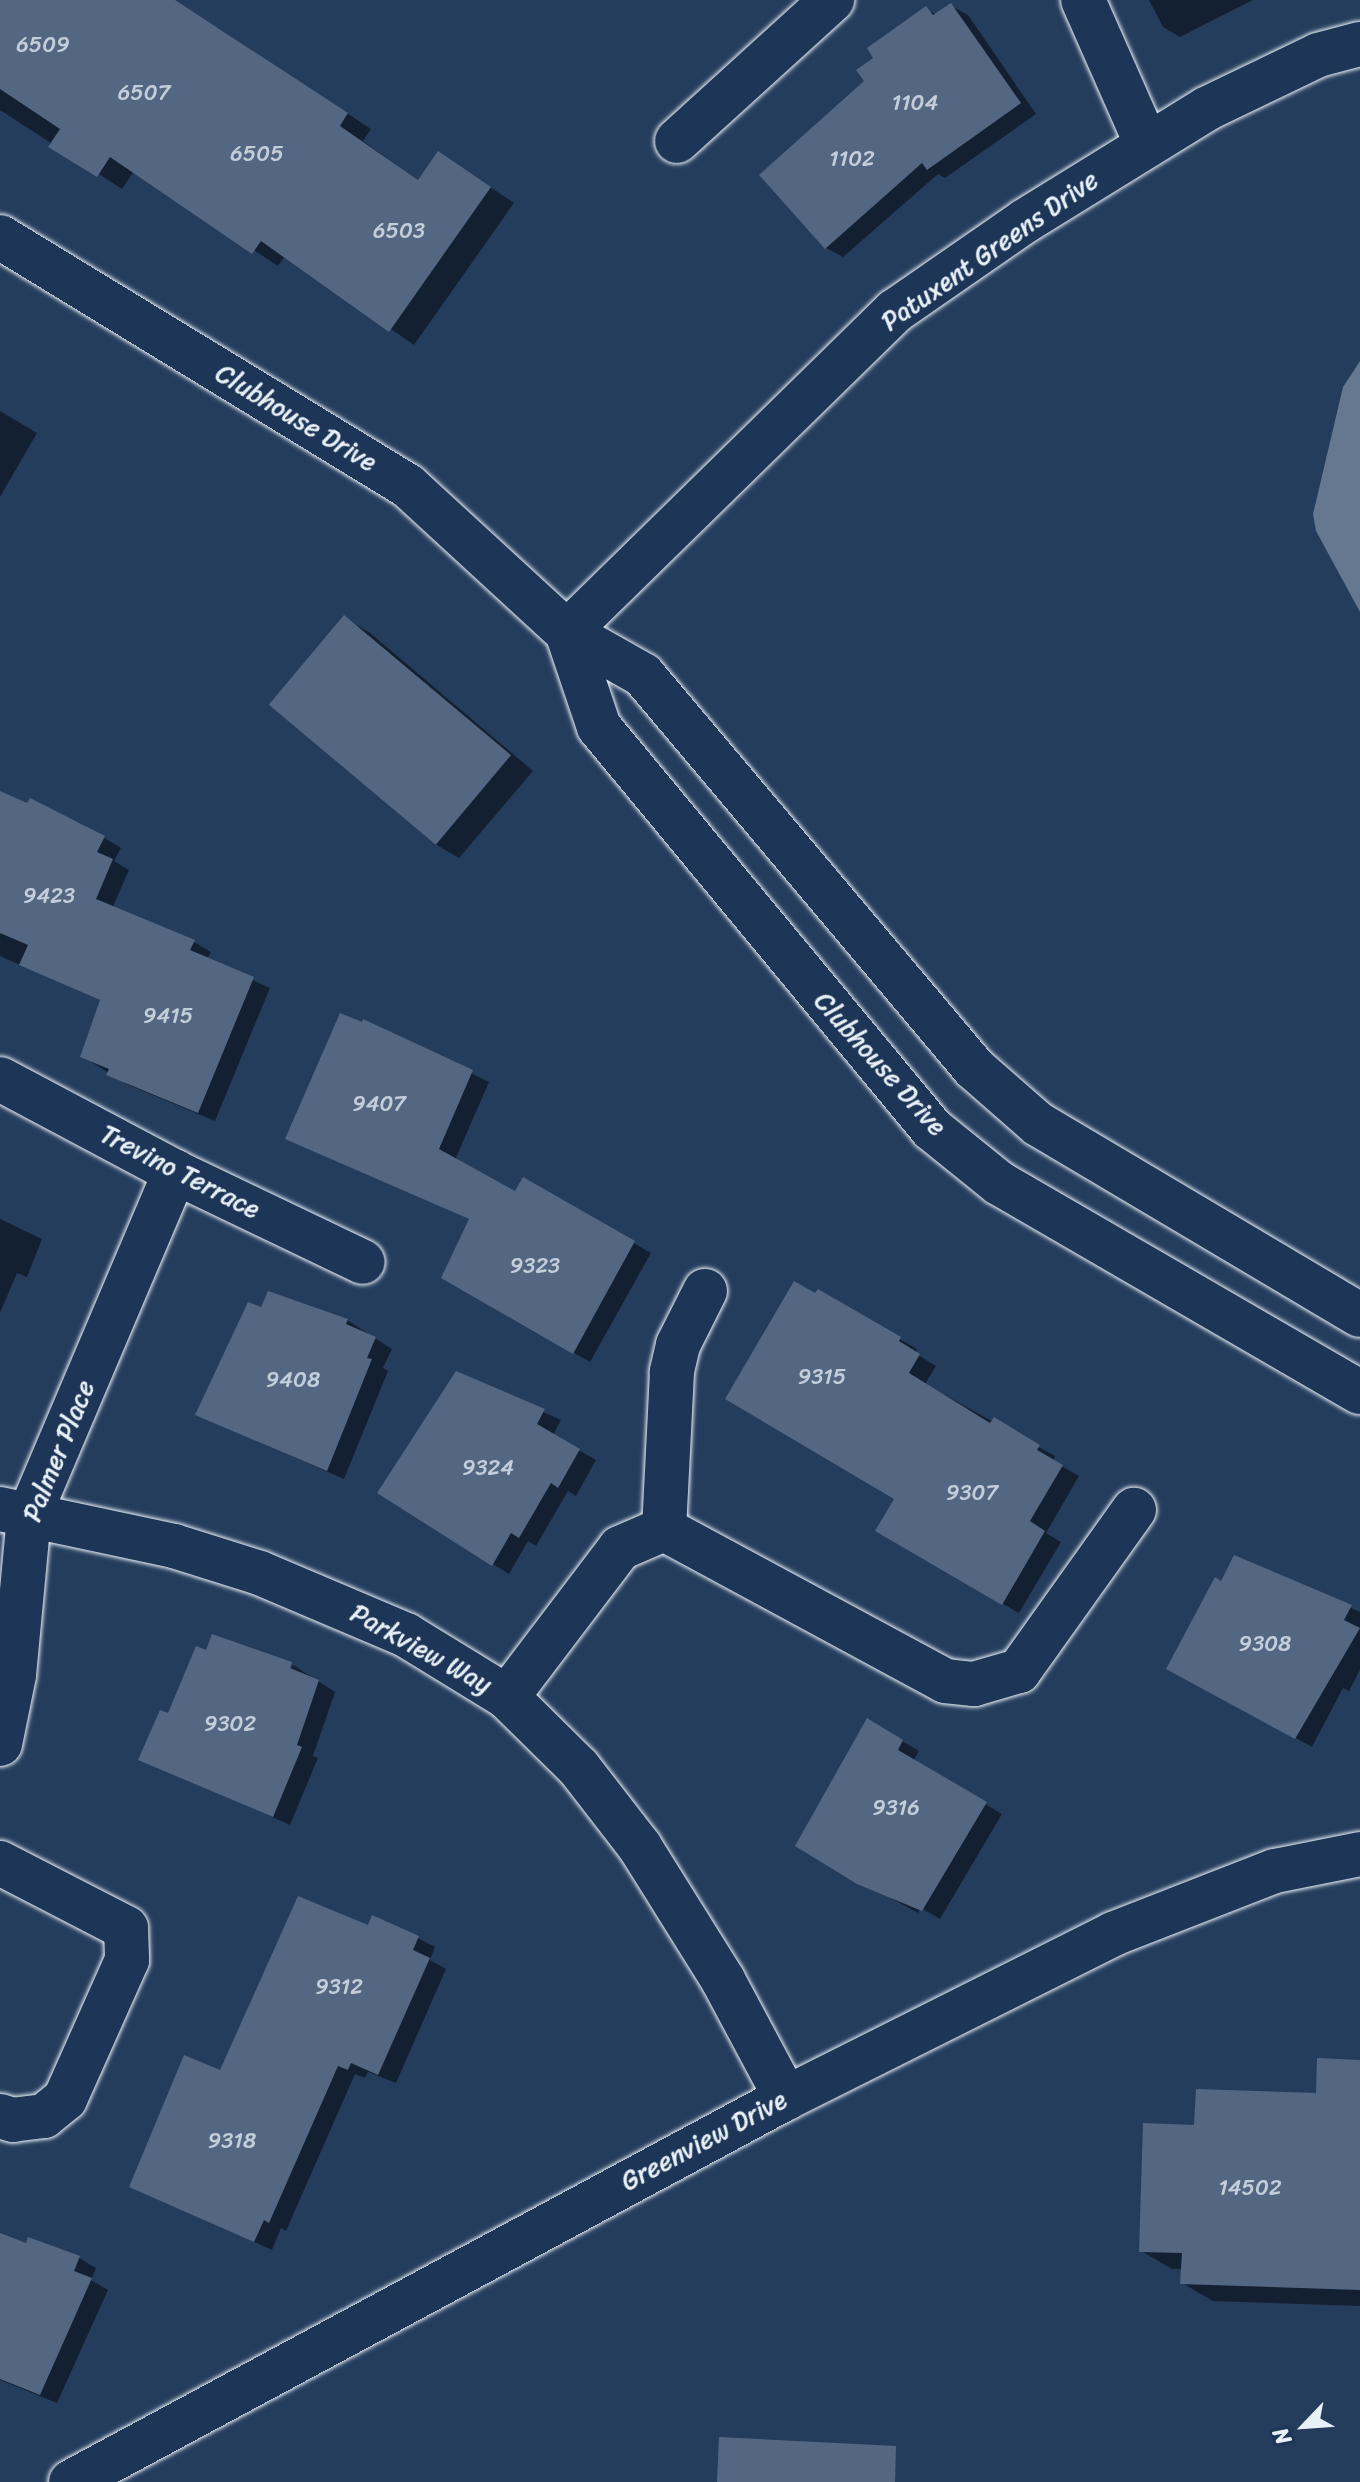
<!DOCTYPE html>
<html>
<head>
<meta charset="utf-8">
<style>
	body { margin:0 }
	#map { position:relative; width:1360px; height:2482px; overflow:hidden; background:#253d5d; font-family:Sriracha,sans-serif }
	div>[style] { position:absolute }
	.water>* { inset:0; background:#657890 }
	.shadow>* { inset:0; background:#0007 }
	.building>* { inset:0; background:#536782; transform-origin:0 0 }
	.roads { filter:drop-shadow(0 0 2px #e8f1f8) drop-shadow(0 0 2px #e8f1f8) }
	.minor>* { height:44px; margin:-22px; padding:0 22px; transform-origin:22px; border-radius:22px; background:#1d3557 }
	span { translate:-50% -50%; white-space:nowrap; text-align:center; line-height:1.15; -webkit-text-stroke:6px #1d3557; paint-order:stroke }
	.number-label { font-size:22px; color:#c3ceda }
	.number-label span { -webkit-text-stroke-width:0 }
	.street-label { font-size:26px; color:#e8f1f8 }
	.north { position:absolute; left:1264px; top:2386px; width:80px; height:80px; -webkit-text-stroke:6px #1d3557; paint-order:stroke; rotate:245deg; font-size:22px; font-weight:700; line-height:32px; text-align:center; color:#e8f1f8 }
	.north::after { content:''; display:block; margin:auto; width:28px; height:36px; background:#e8f1f8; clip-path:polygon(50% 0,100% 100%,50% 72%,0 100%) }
</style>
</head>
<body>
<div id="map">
	<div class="water">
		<div style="clip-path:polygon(1360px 361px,1360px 612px,1316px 531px,1313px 514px,1343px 387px)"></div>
	</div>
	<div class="shadow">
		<div style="clip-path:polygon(0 0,165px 0,218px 28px,371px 129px,363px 141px,419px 181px,439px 153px,514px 203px,414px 345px,285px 256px,278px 266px,134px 171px,122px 189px,0 110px)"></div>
		<div style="clip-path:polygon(1149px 0,1253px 0,1180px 37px,1163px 27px)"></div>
		<div style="clip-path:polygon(951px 6px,968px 15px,1036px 114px,945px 178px,938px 174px,843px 257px,826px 248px,876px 58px,926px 9px,937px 15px)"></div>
		<div style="clip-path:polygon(0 411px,37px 433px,0 497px)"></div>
		<div style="clip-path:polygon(344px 618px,369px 632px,533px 771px,459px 858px,435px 844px)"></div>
		<div style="clip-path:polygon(1px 794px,78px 822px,121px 848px,114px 861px,129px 870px,112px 909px,194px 942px,211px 952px,207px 959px,270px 988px,215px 1121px,126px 1084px,82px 1056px,102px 1001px,0 956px)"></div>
		<div style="clip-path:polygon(365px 1021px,489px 1082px,455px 1160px,516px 1194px,524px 1180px,651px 1253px,590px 1362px,444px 1278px,471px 1220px,288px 1138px)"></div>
		<div style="clip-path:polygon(0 1219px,42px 1239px,27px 1277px,17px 1273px,0 1313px)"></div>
		<div style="clip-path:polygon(818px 1292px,917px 1349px,915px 1353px,936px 1366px,925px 1384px,1055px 1456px,1053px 1461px,1079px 1476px,1046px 1533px,1061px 1542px,1019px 1613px,878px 1531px,897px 1499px,816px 1296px)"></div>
		<div style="clip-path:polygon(262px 1309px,347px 1320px,392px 1349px,383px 1368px,388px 1371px,344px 1479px,197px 1415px)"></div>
		<div style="clip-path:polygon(457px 1373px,561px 1420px,553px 1435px,596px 1460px,576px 1496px,568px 1491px,536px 1546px,528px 1541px,509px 1574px,493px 1564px)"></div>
		<div style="clip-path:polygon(1235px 1557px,1360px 1612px,1360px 1670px,1349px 1691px,1343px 1688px,1312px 1747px,1169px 1668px)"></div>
		<div style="clip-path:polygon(207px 1652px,290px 1664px,288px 1678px,293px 1665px,335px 1692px,313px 1756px,318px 1758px,290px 1825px,141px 1759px)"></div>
		<div style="clip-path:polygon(867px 1720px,919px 1751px,913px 1761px,1002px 1814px,940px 1919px,921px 1908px,918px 1913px,797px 1846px)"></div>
		<div style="clip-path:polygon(369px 1928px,418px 1938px,435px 1947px,430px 1960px,446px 1969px,396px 2083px,368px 2072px,365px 2078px,355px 2074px,286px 2231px,281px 2228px,272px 2250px,132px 2186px,221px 2072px)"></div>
		<div style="clip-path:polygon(1360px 2062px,1360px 2306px,1213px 2301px,1182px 2283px,1183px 2269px,1172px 2269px,1141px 2251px,1196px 2127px,1318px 2095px)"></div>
		<div style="clip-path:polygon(0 2237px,79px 2258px,96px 2268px,91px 2280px,108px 2290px,57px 2403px,0 2380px)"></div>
	</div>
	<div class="building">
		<div style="clip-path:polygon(0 0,175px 0,348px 113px,340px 126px,418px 180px,438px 151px,491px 187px,389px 332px,261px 241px,252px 254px,110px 157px,97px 177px,48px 147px,60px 129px,0 89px)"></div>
		<div style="clip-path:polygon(951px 3px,1021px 103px,927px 170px,922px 163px,825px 249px,759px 175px,864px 81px,856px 70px,873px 58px,867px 48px,926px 6px,933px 15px)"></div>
		<div style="left:344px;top:615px;width:218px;height:117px;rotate:40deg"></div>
		<div style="clip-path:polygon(0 791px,27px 803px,30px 798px,105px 836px,97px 852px,113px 859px,96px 899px,195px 940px,190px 950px,254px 977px,198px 1113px,106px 1075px,109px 1069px,80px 1057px,100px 1000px,19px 965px,28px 945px,0 933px)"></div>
		<div style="clip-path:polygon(340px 1013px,362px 1022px,363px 1019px,473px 1070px,439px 1149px,515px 1191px,523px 1177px,635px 1241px,573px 1354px,441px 1278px,469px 1219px,285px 1139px)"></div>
		<div style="clip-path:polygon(794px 1281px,815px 1293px,818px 1289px,901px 1337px,899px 1341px,920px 1354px,909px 1373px,990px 1423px,994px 1417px,1040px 1445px,1037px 1450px,1063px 1465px,1030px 1521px,1045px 1531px,1002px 1605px,875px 1531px,894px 1499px,725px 1399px)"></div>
		<div style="clip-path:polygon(268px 1291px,348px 1319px,346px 1324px,376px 1337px,367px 1358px,372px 1359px,327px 1471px,195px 1415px,248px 1302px,261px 1307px)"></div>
		<div style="clip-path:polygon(456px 1371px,545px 1409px,537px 1424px,580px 1449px,558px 1488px,551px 1483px,519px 1538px,511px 1533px,492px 1566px,377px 1493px)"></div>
		<div style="clip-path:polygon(1234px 1555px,1352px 1605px,1344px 1620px,1360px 1628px,1295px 1739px,1166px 1669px,1215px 1577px,1221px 1581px)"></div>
		<div style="clip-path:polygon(212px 1634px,292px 1662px,290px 1668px,319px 1680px,297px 1745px,302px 1747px,273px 1817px,138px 1760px,160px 1710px,168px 1713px,196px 1646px,206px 1650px)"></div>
		<div style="clip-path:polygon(867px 1718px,903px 1740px,898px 1750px,987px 1802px,922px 1911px,857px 1884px,795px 1846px)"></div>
		<div style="clip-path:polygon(298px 1896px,368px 1925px,372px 1915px,419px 1936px,413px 1950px,430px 1958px,378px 2075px,351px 2063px,348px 2070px,338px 2066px,269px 2223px,264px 2220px,254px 2242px,129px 2187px,184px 2055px,220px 2070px)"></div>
		<div style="clip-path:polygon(1317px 2058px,1360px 2060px,1360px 2290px,1180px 2284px,1182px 2253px,1139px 2252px,1143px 2123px,1194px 2125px,1196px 2089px,1316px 2093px)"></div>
		<div style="clip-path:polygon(0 2233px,26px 2243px,28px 2237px,80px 2256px,74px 2271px,92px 2278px,40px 2395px,0 2379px)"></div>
		<div style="clip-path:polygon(719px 2437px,896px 2446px,895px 2482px,717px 2482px)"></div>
	</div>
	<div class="roads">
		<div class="minor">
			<div style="left:1083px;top:0;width:158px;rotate:66.2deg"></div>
			<div style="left:677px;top:141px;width:210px;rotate:-42.3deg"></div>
			<div style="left:0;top:237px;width:478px;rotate:31.4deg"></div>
			<div style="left:408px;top:486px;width:216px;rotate:42.6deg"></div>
			<div style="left:567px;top:632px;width:87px;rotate:29.5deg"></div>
			<div style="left:643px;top:675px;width:514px;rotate:49.89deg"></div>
			<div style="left:974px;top:1068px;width:85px;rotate:41.2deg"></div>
			<div style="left:1038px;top:1124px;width:374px;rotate:30.7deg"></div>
			<div style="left:567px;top:632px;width:100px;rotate:71.4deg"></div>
			<div style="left:599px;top:727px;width:522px;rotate:50.36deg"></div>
			<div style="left:932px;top:1129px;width:86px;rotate:38.9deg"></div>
			<div style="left:999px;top:1183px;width:417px;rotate:30.1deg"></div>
			<div style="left:567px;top:632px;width:459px;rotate:-44.4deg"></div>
			<div style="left:895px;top:311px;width:158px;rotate:-34.7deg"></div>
			<div style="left:1025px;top:221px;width:213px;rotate:-31.7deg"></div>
			<div style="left:1206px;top:109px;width:124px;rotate:-25.7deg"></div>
			<div style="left:1318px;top:55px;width:43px;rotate:-14.7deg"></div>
			<div style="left:0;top:1079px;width:198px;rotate:28deg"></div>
			<div style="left:175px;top:1172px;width:208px;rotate:25.6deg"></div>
			<div style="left:705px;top:1291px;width:60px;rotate:116.6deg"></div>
			<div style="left:678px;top:1345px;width:28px;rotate:103deg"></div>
			<div style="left:672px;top:1372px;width:157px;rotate:92.9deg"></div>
			<div style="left:664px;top:1529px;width:319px;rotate:28.4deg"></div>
			<div style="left:945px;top:1681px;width:29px;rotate:6deg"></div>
			<div style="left:974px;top:1684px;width:47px;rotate:-16.1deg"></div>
			<div style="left:1019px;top:1671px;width:198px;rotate:-54.5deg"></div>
			<div style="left:0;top:1509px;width:178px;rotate:12deg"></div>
			<div style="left:174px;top:1546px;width:90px;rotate:17.4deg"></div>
			<div style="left:260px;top:1573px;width:159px;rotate:23deg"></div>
			<div style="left:406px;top:1635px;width:119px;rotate:31.5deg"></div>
			<div style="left:507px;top:1697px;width:101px;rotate:44.6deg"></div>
			<div style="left:579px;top:1768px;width:100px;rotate:52.3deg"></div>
			<div style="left:640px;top:1847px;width:157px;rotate:58deg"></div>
			<div style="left:723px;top:1980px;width:134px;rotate:61.9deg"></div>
			<div style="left:507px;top:1697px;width:187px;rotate:-52.8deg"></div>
			<div style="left:620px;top:1548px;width:48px;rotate:-23.4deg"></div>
			<div style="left:0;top:1744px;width:70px;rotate:-78.5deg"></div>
			<div style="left:14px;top:1675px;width:160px;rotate:-84.6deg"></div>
			<div style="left:29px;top:1516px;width:374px;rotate:-67deg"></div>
			<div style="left:0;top:1863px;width:142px;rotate:27.3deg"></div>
			<div style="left:126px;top:1928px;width:32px;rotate:88deg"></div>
			<div style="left:127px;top:1960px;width:152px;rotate:114deg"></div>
			<div style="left:65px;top:2099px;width:27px;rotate:141deg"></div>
			<div style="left:44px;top:2116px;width:31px;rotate:173deg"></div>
			<div style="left:13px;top:2120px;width:14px;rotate:-163deg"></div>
			<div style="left:71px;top:2482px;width:812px;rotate:-28.24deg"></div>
			<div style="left:786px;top:2098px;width:366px;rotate:-26.6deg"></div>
			<div style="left:1113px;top:1934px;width:174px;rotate:-21.3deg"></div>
			<div style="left:1275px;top:1871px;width:87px;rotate:-11.3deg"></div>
		</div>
	</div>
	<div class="number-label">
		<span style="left:43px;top:45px">6509</span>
		<span style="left:144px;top:93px">6507</span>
		<span style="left:915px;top:103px">1104</span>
		<span style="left:257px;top:154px">6505</span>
		<span style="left:852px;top:159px">1102</span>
		<span style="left:399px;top:231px">6503</span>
		<span style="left:49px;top:896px">9423</span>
		<span style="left:168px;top:1016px">9415</span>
		<span style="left:379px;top:1104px">9407</span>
		<span style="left:535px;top:1266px">9323</span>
		<span style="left:822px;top:1377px">9315</span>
		<span style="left:293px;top:1380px">9408</span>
		<span style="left:488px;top:1468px">9324</span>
		<span style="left:972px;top:1493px">9307</span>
		<span style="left:1265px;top:1644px">9308</span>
		<span style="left:230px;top:1724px">9302</span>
		<span style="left:896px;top:1808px">9316</span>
		<span style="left:339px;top:1987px">9312</span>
		<span style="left:232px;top:2141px">9318</span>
		<span style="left:1250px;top:2188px">14502</span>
	</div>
	<div class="street-label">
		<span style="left:990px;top:251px;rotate:-35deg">Patuxent Greens Drive</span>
		<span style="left:296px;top:418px;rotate:31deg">Clubhouse Drive</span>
		<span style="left:880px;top:1064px;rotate:48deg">Clubhouse Drive</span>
		<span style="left:180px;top:1172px;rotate:27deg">Trevino Terrace</span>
		<span style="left:59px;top:1451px;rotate:-68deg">Palmer Place</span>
		<span style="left:421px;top:1649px;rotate:29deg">Parkview Way</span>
		<span style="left:704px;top:2141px;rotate:-28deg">Greenview Drive</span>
	</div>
	<div class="north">N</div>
</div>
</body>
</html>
